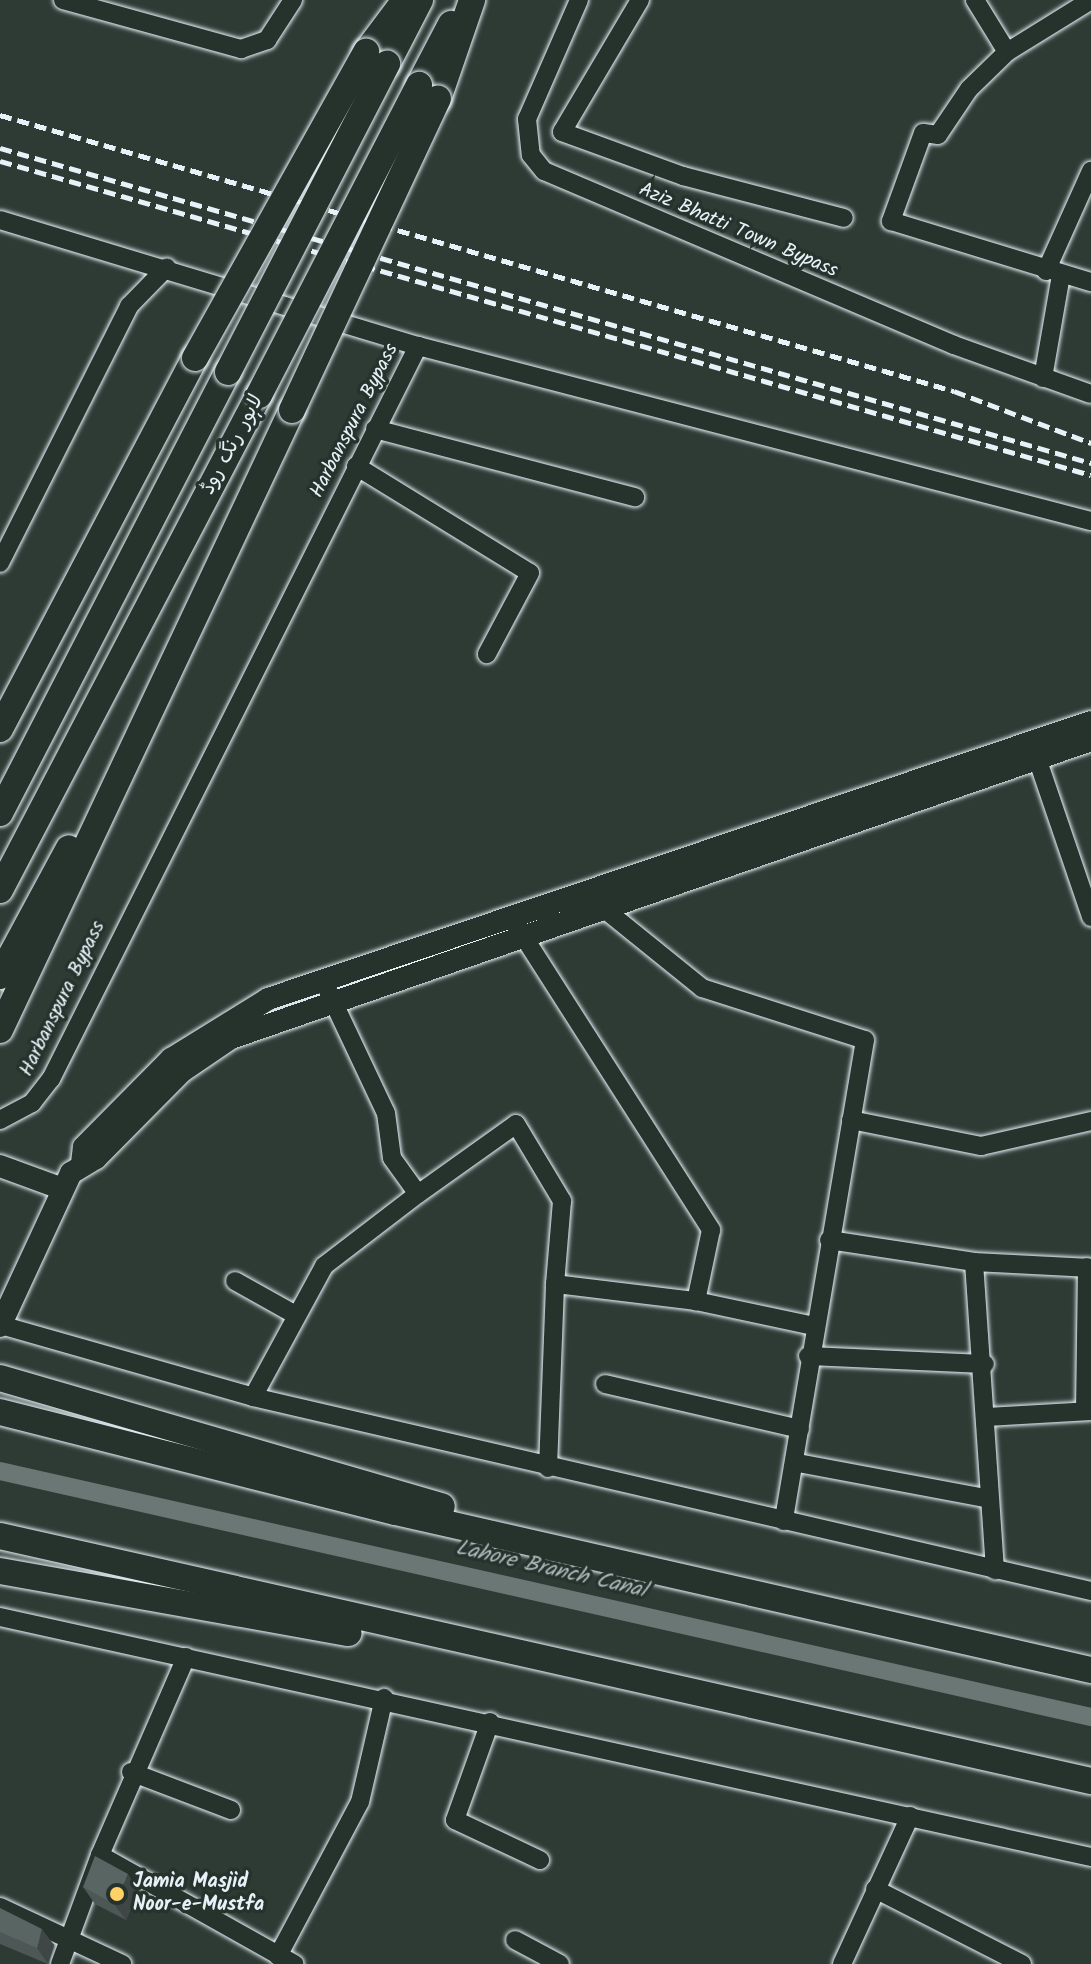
<!DOCTYPE html>
<html>
<head>
<meta charset="utf-8">
<style>
	body { margin:0 }
	#map { position:relative; width:1091px; height:1964px; overflow:hidden; background:#2e3b35; font-family:Kalam,"Playpen Sans Arabic",sans-serif }
	div>[style] { position:absolute }
	.canal>* { height:18px; margin:-9px; padding:0 9px; transform-origin:9px; border-radius:9px; background:#6b7775 }
	.roads { filter:drop-shadow(0 0 2px #e8f1f8) drop-shadow(0 0 2px #e8f1f8) }
	.minor>* { height:18px; margin:-9px; padding:0 9px; transform-origin:9px; border-radius:9px; background:#26332d }
	.major>* { height:22px; margin:-11px; padding:0 11px; transform-origin:11px; border-radius:11px; background:#26332d }
	.highway>* { height:26px; margin:-13px; padding:0 13px; transform-origin:13px; border-radius:13px; background:#26332d }
	.rail>* { height:5px; margin-top:-2.5px; transform-origin:0; background:repeating-linear-gradient(90deg,#e8f1f8 0 12px,transparent 0 18px) }
	.bridges { filter:drop-shadow(0 0 2px #e8f1f8) drop-shadow(0 0 2px #e8f1f8) }
	.highway-bridge>* { height:26px; margin:-13px; padding:0 13px; transform-origin:13px; border-radius:13px; background:#26332d }
	.wall>* { inset:0; background:#4d5755 }
	.shaded-wall>* { inset:0; background:#3e4745 }
	.building>* { inset:0; background:#596563 }
	.dots>* { width:22px; height:22px; translate:-50% -50%; box-sizing:border-box; border:4px solid #26332d; border-radius:50% }
	span { translate:-50% -50%; white-space:nowrap; text-align:center; line-height:1.15; -webkit-text-stroke:7px #26332d; paint-order:stroke }
	.street-label { font-size:20px; color:#e8f1f8 }
	.poi-label { font-size:20px; color:#e8f1f8; font-weight:700 }
	.left { translate:0 -50%; text-align:left }
	.water-label { font-size:22px; color:#b0babd; font-style:italic }
</style>
</head>
<body>
<div id="map">
	<div class="canal">
		<div style="left:0;top:1471px;width:1118px;rotate:12.71deg"></div>
	</div>
	<div class="roads">
		<div class="minor">
			<div style="left:63px;top:0;width:185px;rotate:15.4deg"></div>
			<div style="left:241px;top:49px;width:28px;rotate:-19deg"></div>
			<div style="left:267px;top:40px;width:48px;rotate:-57deg"></div>
			<div style="left:579px;top:0;width:130px;rotate:113.6deg"></div>
			<div style="left:527px;top:119px;width:36px;rotate:84deg"></div>
			<div style="left:531px;top:155px;width:21px;rotate:51deg"></div>
			<div style="left:544px;top:171px;width:445px;rotate:23deg"></div>
			<div style="left:954px;top:345px;width:145px;rotate:19.7deg"></div>
			<div style="left:640px;top:0;width:153px;rotate:120.6deg"></div>
			<div style="left:562px;top:132px;width:129px;rotate:20deg"></div>
			<div style="left:683px;top:176px;width:166px;rotate:14.6deg"></div>
			<div style="left:975px;top:0;width:61px;rotate:58.4deg"></div>
			<div style="left:1091px;top:0;width:99px;rotate:148.2deg"></div>
			<div style="left:1007px;top:52px;width:53px;rotate:135.8deg"></div>
			<div style="left:969px;top:89px;width:55px;rotate:124deg"></div>
			<div style="left:938px;top:135px;width:15px;rotate:-172deg"></div>
			<div style="left:923px;top:133px;width:94px;rotate:110deg"></div>
			<div style="left:891px;top:221px;width:209px;rotate:17deg"></div>
			<div style="left:0;top:220px;width:437px;rotate:16.8deg"></div>
			<div style="left:418px;top:346px;width:695px;rotate:14.58deg"></div>
			<div style="left:1046px;top:271px;width:110px;rotate:-65.8deg"></div>
			<div style="left:1043px;top:378px;width:105px;rotate:-80.1deg"></div>
			<div style="left:375px;top:429px;width:269px;rotate:14.7deg"></div>
			<div style="left:356px;top:466px;width:204px;rotate:31.6deg"></div>
			<div style="left:530px;top:573px;width:92px;rotate:118deg"></div>
			<div style="left:0;top:563px;width:288px;rotate:-63.3deg"></div>
			<div style="left:129px;top:306px;width:54px;rotate:-45.7deg"></div>
			<div style="left:1038px;top:761px;width:165px;rotate:71.2deg"></div>
			<div style="left:598px;top:904px;width:134px;rotate:38.9deg"></div>
			<div style="left:702px;top:988px;width:171px;rotate:17.7deg"></div>
			<div style="left:865px;top:1040px;width:488px;rotate:99.6deg"></div>
			<div style="left:513px;top:920px;width:368px;rotate:57.4deg"></div>
			<div style="left:711px;top:1230px;width:73px;rotate:101.9deg"></div>
			<div style="left:696px;top:1301px;width:121px;rotate:12deg"></div>
			<div style="left:323px;top:980px;width:147px;rotate:64.7deg"></div>
			<div style="left:386px;top:1113px;width:45px;rotate:82.4deg"></div>
			<div style="left:392px;top:1158px;width:44px;rotate:54.2deg"></div>
			<div style="left:418px;top:1194px;width:120px;rotate:-35.5deg"></div>
			<div style="left:516px;top:1124px;width:90px;rotate:59.1deg"></div>
			<div style="left:562px;top:1201px;width:83px;rotate:94.8deg"></div>
			<div style="left:555px;top:1284px;width:142px;rotate:6.9deg"></div>
			<div style="left:0;top:1120px;width:36px;rotate:-28deg"></div>
			<div style="left:32px;top:1103px;width:31px;rotate:-52deg"></div>
			<div style="left:51px;top:1079px;width:820px;rotate:-63.4deg"></div>
			<div style="left:851px;top:1120px;width:133px;rotate:11.3deg"></div>
			<div style="left:981px;top:1146px;width:113px;rotate:-12.8deg"></div>
			<div style="left:829px;top:1240px;width:147px;rotate:8.6deg"></div>
			<div style="left:974px;top:1262px;width:117px;rotate:2.9deg"></div>
			<div style="left:974px;top:1262px;width:309px;rotate:86.1deg"></div>
			<div style="left:235px;top:1281px;width:68px;rotate:29.2deg"></div>
			<div style="left:1px;top:1325px;width:262px;rotate:15.9deg"></div>
			<div style="left:253px;top:1397px;width:860px;rotate:13.03deg"></div>
			<div style="left:808px;top:1356px;width:177px;rotate:2.6deg"></div>
			<div style="left:605px;top:1384px;width:200px;rotate:13deg"></div>
			<div style="left:253px;top:1397px;width:149px;rotate:-61.5deg"></div>
			<div style="left:324px;top:1266px;width:118px;rotate:-37.5deg"></div>
			<div style="left:1085px;top:1411px;width:144px;rotate:-89.2deg"></div>
			<div style="left:987px;top:1417px;width:104px;rotate:-3.3deg"></div>
			<div style="left:798px;top:1463px;width:195px;rotate:10.6deg"></div>
			<div style="left:548px;top:1468px;width:184px;rotate:-87.8deg"></div>
			<div style="left:0;top:1617px;width:1117px;rotate:12.41deg"></div>
			<div style="left:490px;top:1722px;width:104px;rotate:109.7deg"></div>
			<div style="left:455px;top:1820px;width:94px;rotate:25.2deg"></div>
			<div style="left:131px;top:1772px;width:107px;rotate:20.8deg"></div>
			<div style="left:100px;top:1855px;width:216px;rotate:-66.5deg"></div>
			<div style="left:875px;top:1889px;width:165px;rotate:27deg"></div>
			<div style="left:0;top:1907px;width:135px;rotate:25deg"></div>
			<div style="left:515px;top:1940px;width:51px;rotate:28.1deg"></div>
			<div style="left:278px;top:1956px;width:174px;rotate:-62deg"></div>
			<div style="left:360px;top:1802px;width:107px;rotate:-77deg"></div>
			<div style="left:60px;top:1964px;width:116px;rotate:-69.8deg"></div>
			<div style="left:100px;top:1855px;width:223px;rotate:29.3deg"></div>
			<div style="left:842px;top:1964px;width:163px;rotate:-65.3deg"></div>
		</div>
		<div class="major">
			<div style="left:82px;top:1163px;width:16px;rotate:-83deg"></div>
			<div style="left:84px;top:1147px;width:124px;rotate:-45.3deg"></div>
			<div style="left:171px;top:1059px;width:114px;rotate:-31.7deg"></div>
			<div style="left:268px;top:999px;width:868px;rotate:-18.6deg"></div>
			<div style="left:0;top:1166px;width:64px;rotate:20.1deg"></div>
			<div style="left:0;top:1326px;width:169px;rotate:-65.1deg"></div>
			<div style="left:71px;top:1173px;width:29px;rotate:-31deg"></div>
			<div style="left:96px;top:1158px;width:121px;rotate:-45.3deg"></div>
			<div style="left:181px;top:1072px;width:60px;rotate:-34.2deg"></div>
			<div style="left:231px;top:1038px;width:910px;rotate:-19.11deg"></div>
		</div>
		<div class="highway">
			<div style="left:366px;top:52px;width:65px;rotate:-53.1deg"></div>
			<div style="left:387px;top:64px;width:72px;rotate:-62.7deg"></div>
			<div style="left:419px;top:85px;width:69px;rotate:-62.3deg"></div>
			<div style="left:438px;top:99px;width:105px;rotate:-71deg"></div>
			<div style="left:0;top:729px;width:419px;rotate:-62.3deg"></div>
			<div style="left:0;top:813px;width:496px;rotate:-62.7deg"></div>
			<div style="left:0;top:890px;width:559px;rotate:-62.38deg"></div>
			<div style="left:0;top:976px;width:145px;rotate:-61.7deg"></div>
			<div style="left:0;top:1030px;width:685px;rotate:-64.78deg"></div>
			<div style="left:0;top:1378px;width:460px;rotate:16.2deg"></div>
			<div style="left:0;top:1412px;width:408px;rotate:14.2deg"></div>
			<div style="left:396px;top:1512px;width:713px;rotate:12.81deg"></div>
			<div style="left:0;top:1536px;width:1118px;rotate:12.66deg"></div>
			<div style="left:0;top:1571px;width:354px;rotate:10.1deg"></div>
		</div>
	</div>
	<div class="rail">
		<div style="left:0;top:115px;width:993px;rotate:16.14deg"></div>
		<div style="left:954px;top:391px;width:147px;rotate:20.8deg"></div>
		<div style="left:0;top:148px;width:1136px;rotate:16.1deg"></div>
		<div style="left:0;top:161px;width:1135px;rotate:16.06deg"></div>
	</div>
	<div class="bridges">
		<div class="highway-bridge">
			<div style="left:195px;top:358px;width:351px;rotate:-60.8deg"></div>
			<div style="left:228px;top:372px;width:347px;rotate:-62.7deg"></div>
			<div style="left:259px;top:395px;width:349px;rotate:-62.7deg"></div>
			<div style="left:292px;top:410px;width:344px;rotate:-64.9deg"></div>
		</div>
	</div>
	<div class="wall">
		<div style="clip-path:polygon(83px 1887px,139px 1891px,126px 1920px,95px 1904px)"></div>
		<div style="clip-path:polygon(0 1908px,54px 1945px,48px 1964px,0 1944px)"></div>
	</div>
	<div class="shaded-wall">
		<div style="clip-path:polygon(128px 1874px,139px 1891px,126px 1920px,114px 1904px)"></div>
		<div style="clip-path:polygon(42px 1929px,54px 1945px,48px 1964px,37px 1948px)"></div>
	</div>
	<div class="building">
		<div style="clip-path:polygon(95px 1856px,128px 1874px,114px 1904px,83px 1887px)"></div>
		<div style="clip-path:polygon(0 1908px,42px 1929px,37px 1948px,0 1932px)"></div>
	</div>
	<div class="dots">
		<div style="left:117px;top:1894px;background:#ffd166"></div>
	</div>
	<div class="street-label">
		<span style="left:738px;top:231px;rotate:23deg">Aziz Bhatti Town Bypass</span>
		<span style="left:355px;top:421px;rotate:-63deg">Harbanspura Bypass</span>
		<span style="left:233px;top:445px;rotate:-62deg">لاہور رنگ روڈ</span>
		<span style="left:63px;top:999px;rotate:-64deg">Harbanspura Bypass</span>
	</div>
	<div class="poi-label">
		<span class="left" style="left:133px;top:1894px">Jamia Masjid<br>Noor-e-Mustfa</span>
	</div>
	<div class="water-label">
		<span style="left:551px;top:1570px;rotate:13deg">Lahore Branch Canal</span>
	</div>
</div>
</body>
</html>
